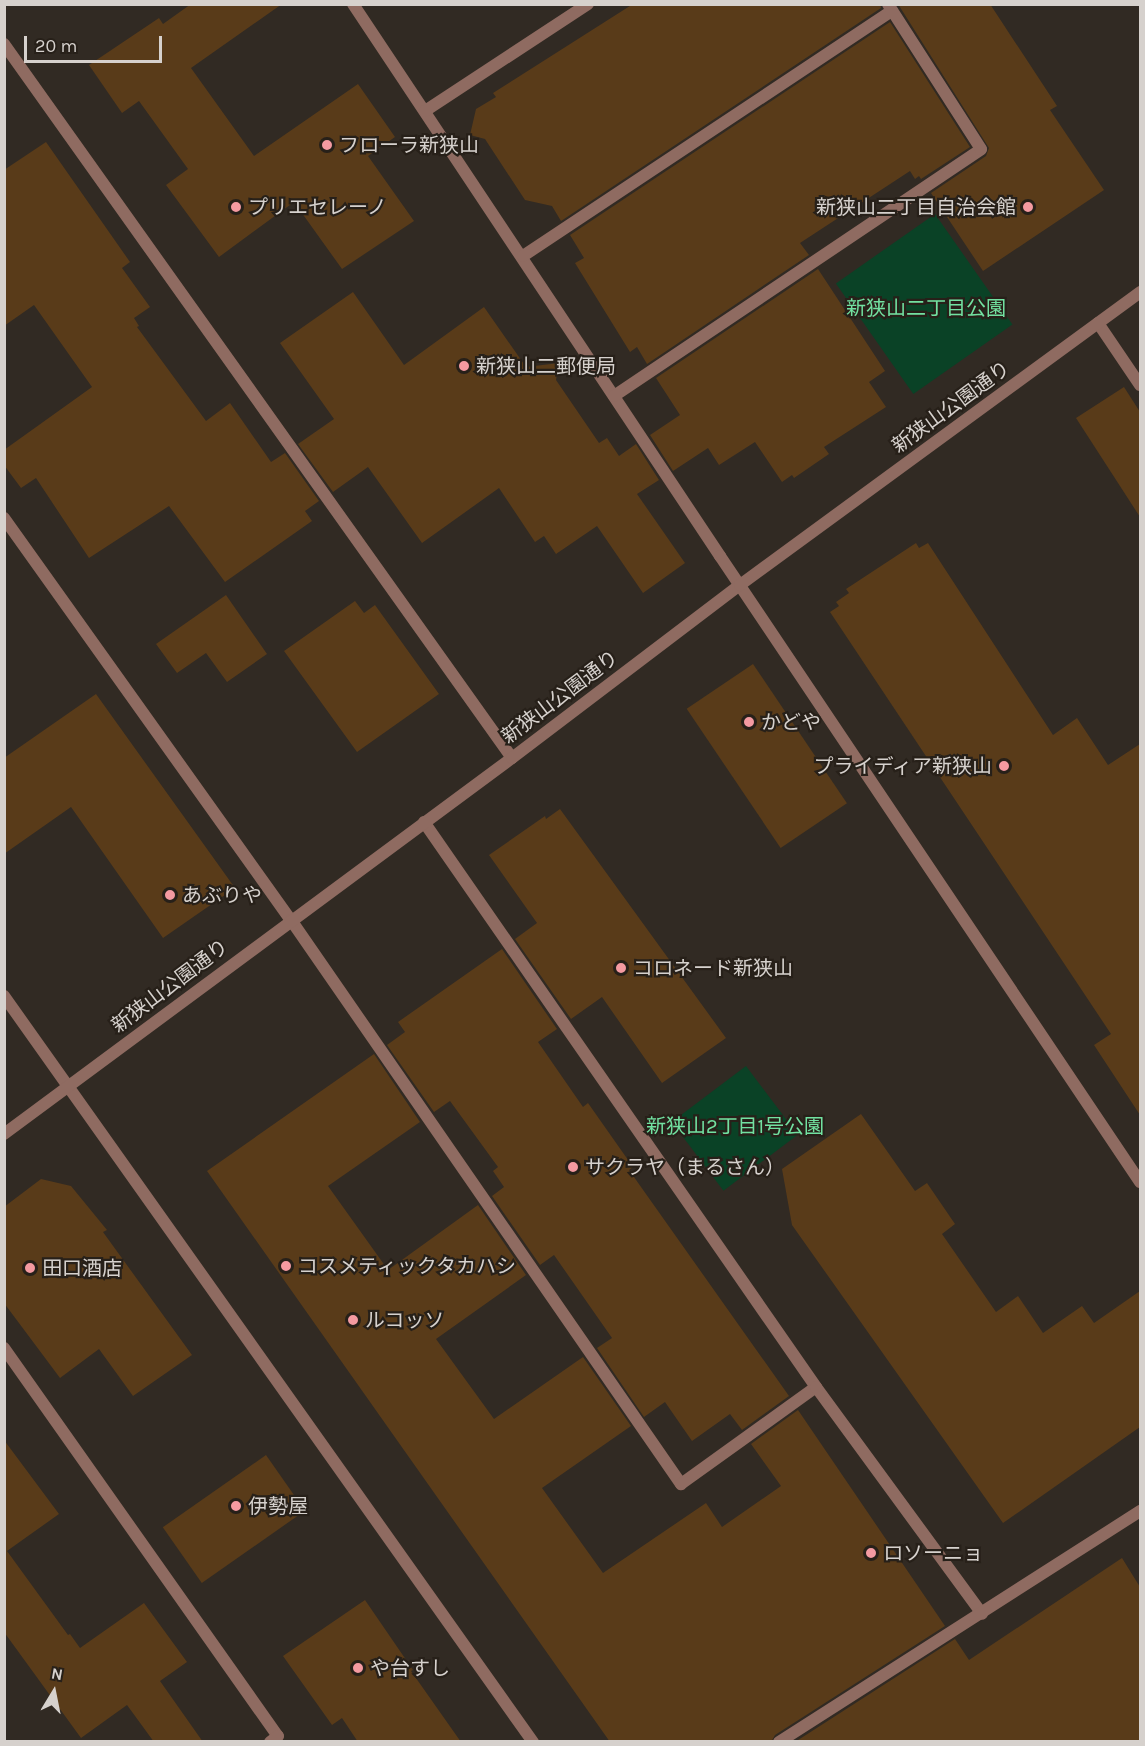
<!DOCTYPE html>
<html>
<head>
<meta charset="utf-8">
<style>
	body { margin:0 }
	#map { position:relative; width:1145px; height:1746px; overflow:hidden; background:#312a23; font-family:Karla,"Noto Sans JP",sans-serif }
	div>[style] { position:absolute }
	.green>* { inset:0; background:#0a4226; transform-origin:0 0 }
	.building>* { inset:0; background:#593b19; transform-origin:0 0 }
	.minor>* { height:12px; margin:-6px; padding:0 6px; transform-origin:6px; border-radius:6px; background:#8f6b61 }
	.tertiary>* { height:12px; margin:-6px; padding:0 6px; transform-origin:6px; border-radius:6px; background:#8f6b61 }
	.dots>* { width:16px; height:16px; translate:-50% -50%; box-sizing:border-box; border:3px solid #272019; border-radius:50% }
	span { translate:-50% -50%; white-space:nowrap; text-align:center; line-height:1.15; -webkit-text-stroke:4.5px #272019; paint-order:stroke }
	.poi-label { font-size:20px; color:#d6d1cd }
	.left { translate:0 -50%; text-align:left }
	.right { translate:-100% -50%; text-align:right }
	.park-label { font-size:20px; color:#72e1a1 }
	.street-label { font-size:20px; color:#d6d1cd }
	.frame { position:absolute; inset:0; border:6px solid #d6d1cd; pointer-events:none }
	.north { position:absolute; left:24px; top:1662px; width:60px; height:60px; -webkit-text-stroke:4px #272019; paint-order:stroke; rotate:10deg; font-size:16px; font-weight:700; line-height:24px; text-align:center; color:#d6d1cd }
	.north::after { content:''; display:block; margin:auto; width:21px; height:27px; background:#d6d1cd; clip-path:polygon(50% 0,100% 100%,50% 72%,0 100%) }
	.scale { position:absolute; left:24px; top:36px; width:138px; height:27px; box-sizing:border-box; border:3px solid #d6d1cd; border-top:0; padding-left:8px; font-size:18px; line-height:21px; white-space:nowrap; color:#d6d1cd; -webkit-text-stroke:4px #272019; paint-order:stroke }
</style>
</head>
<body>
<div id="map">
	<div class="green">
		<div style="left:935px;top:214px;width:135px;height:121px;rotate:55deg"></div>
		<div style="left:746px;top:1066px;width:86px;height:93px;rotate:53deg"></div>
	</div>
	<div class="building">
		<div style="clip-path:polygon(191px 4px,282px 4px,191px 68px,254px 156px,358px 84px,395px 137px,368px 156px,414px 221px,342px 269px,294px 202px,219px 257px,166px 185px,188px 169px,139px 101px,122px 113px,89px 65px,159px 18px,163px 24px)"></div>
		<div style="clip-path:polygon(633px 4px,880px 4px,881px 8px,561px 221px,552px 206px,525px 200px,485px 139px,470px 135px,476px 109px,496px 97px,493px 93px)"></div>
		<div style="clip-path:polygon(898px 4px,990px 4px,1057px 106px,1050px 110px,1104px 190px,983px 271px,931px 193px,986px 156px,989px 148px)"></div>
		<div style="clip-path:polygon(890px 22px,970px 147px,921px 179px,919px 176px,915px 179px,910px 171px,800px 243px,809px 255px,647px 364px,637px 347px,630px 352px,575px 263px,584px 258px,570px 235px)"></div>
		<div style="clip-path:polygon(46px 142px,130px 262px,122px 268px,150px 307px,134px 318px,139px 326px,137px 327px,206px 421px,230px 403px,271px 462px,285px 453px,319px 501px,305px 511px,312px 521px,225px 582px,169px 506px,89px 558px,36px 478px,21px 488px,4px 465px,4px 450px,92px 387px,34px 305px,4px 326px,4px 170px)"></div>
		<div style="clip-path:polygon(818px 269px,885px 371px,869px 382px,886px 407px,824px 447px,829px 454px,794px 478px,792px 475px,782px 482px,755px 442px,719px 465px,708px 448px,673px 471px,650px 435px,680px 415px,656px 378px)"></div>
		<div style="clip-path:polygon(353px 292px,404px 365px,484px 307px,526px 367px,559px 363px,556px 380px,599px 443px,607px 438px,619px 456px,636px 444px,659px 480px,637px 494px,685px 563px,643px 593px,597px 526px,556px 554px,544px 536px,535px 542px,499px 488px,422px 543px,368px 467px,333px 492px,298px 444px,334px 419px,280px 343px)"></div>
		<div style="clip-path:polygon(1124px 387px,1140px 412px,1140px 517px,1076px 418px)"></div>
		<div style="clip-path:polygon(916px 543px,919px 548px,928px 543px,1053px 735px,1077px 718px,1108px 765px,1140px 744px,1140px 1115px,1094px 1045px,1111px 1034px,830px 612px,839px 606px,836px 602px,849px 593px,846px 589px)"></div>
		<div style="clip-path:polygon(226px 595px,267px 654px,227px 682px,206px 653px,177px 673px,156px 644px)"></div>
		<div style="clip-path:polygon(355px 601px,364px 613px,375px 605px,439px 694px,357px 752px,284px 651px)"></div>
		<div style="left:753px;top:664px;width:168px;height:80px;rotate:56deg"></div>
		<div style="clip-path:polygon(96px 694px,235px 888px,163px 938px,71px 807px,4px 854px,4px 758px)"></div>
		<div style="clip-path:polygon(560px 809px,726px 1038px,662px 1083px,602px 997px,571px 1019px,515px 939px,537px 923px,489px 855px,545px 816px,546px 819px)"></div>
		<div style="clip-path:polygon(502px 949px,557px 1029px,538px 1042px,583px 1107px,588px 1103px,633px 1167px,629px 1170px,789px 1396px,742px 1430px,730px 1414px,692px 1441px,665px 1402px,644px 1417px,597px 1348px,612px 1338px,554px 1255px,540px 1265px,492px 1196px,504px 1187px,493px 1171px,498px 1167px,450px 1101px,434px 1112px,387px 1045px,405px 1032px,398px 1022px)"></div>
		<div style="clip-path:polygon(374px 1054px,420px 1122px,328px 1186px,388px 1270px,478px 1205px,526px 1275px,436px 1339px,494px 1419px,583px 1357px,631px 1426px,542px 1488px,603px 1573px,706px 1503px,722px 1527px,781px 1486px,751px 1444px,798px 1410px,945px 1626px,775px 1735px,771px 1742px,610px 1742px,207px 1171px)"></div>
		<div style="clip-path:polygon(861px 1114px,915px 1191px,927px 1183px,955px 1224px,942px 1234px,996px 1312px,1018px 1296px,1043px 1333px,1082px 1306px,1094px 1323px,1140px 1291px,1140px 1427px,1003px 1523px,792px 1225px,782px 1169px)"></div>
		<div style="clip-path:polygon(41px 1179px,71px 1186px,107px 1230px,103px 1232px,192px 1355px,133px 1396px,99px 1349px,60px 1378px,4px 1303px,4px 1207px)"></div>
		<div style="clip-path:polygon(4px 1440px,59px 1514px,7px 1551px,68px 1635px,70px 1634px,80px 1648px,144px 1603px,187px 1662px,160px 1681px,203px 1742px,154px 1742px,127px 1705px,81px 1738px,4px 1632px)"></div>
		<div style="left:266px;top:1455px;width:68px;height:126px;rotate:55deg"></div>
		<div style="clip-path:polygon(1122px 1558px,1140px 1587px,1140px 1742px,795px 1742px,955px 1639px,969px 1660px)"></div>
		<div style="clip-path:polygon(365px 1600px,413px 1670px,411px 1671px,461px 1742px,358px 1742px,342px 1718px,332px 1725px,283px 1656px)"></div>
	</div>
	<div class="minor">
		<div style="left:353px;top:4px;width:663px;rotate:56.38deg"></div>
		<div style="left:720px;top:556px;width:754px;rotate:56.14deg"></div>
		<div style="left:4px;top:44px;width:876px;rotate:54.57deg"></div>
		<div style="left:425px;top:111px;width:195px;rotate:-33.3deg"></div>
		<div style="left:523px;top:256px;width:443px;rotate:-33.6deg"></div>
		<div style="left:1098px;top:323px;width:75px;rotate:55.9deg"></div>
		<div style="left:614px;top:396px;width:442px;rotate:-33.9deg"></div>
		<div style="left:981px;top:149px;width:172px;rotate:-122.7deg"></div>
		<div style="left:4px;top:518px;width:494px;rotate:54.5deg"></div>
		<div style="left:291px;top:920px;width:686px;rotate:55.34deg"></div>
		<div style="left:681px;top:1484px;width:166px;rotate:-35.7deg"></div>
		<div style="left:424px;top:822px;width:688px;rotate:55.25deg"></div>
		<div style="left:816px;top:1387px;width:281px;rotate:53.8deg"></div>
		<div style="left:4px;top:1348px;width:475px;rotate:54.8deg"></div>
		<div style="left:278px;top:1736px;width:10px;rotate:143deg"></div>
		<div style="left:779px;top:1742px;width:429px;rotate:-32.6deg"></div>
	</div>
	<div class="tertiary">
		<div style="left:4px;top:996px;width:915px;rotate:54.66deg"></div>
		<div style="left:4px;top:1134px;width:632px;rotate:-36.51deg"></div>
		<div style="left:512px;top:758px;width:286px;rotate:-37.2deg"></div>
		<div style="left:740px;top:585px;width:496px;rotate:-36.2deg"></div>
	</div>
	<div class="dots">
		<div style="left:327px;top:145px;background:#f49aa1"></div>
		<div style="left:236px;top:207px;background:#f49aa1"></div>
		<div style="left:1028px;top:207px;background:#f49aa1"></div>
		<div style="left:464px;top:366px;background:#f49aa1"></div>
		<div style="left:749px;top:722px;background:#f49aa1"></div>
		<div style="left:1004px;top:766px;background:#f49aa1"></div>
		<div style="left:170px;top:895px;background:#f49aa1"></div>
		<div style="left:621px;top:968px;background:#f49aa1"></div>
		<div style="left:573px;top:1167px;background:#f49aa1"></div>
		<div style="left:286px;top:1266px;background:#f49aa1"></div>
		<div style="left:30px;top:1268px;background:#f49aa1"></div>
		<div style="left:353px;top:1320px;background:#f49aa1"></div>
		<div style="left:236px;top:1506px;background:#f49aa1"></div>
		<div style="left:871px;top:1553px;background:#f49aa1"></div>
		<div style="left:358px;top:1668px;background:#f49aa1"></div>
	</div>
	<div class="poi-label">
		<span class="left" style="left:339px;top:145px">フローラ新狭山</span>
		<span class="left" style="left:248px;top:207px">プリエセレーノ</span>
		<span class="right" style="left:1016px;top:207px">新狭山二丁目自治会館</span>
		<span class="left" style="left:476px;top:366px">新狭山二郵便局</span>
		<span class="left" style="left:761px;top:722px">かどや</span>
		<span class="right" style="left:992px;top:766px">プライディア新狭山</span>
		<span class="left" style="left:182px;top:895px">あぶりや</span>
		<span class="left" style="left:633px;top:968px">コロネード新狭山</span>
		<span class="left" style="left:585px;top:1167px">サクラヤ（まるさん）</span>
		<span class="left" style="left:298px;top:1266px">コスメティックタカハシ</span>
		<span class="left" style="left:42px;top:1268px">田口酒店</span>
		<span class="left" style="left:365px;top:1320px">ルコッソ</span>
		<span class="left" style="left:248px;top:1506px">伊勢屋</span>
		<span class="left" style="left:883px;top:1553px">ロソーニョ</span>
		<span class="left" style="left:370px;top:1668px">や台すし</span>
	</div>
	<div class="park-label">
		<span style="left:926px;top:308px">新狭山二丁目公園</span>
		<span style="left:735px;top:1126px">新狭山2丁目1号公園</span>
	</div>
	<div class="street-label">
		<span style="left:951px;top:407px;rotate:-36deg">新狭山公園通り</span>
		<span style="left:560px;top:697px;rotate:-37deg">新狭山公園通り</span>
		<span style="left:170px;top:986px;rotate:-37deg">新狭山公園通り</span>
	</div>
	<div class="frame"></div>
	<div class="north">N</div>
	<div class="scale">20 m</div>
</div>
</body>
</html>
